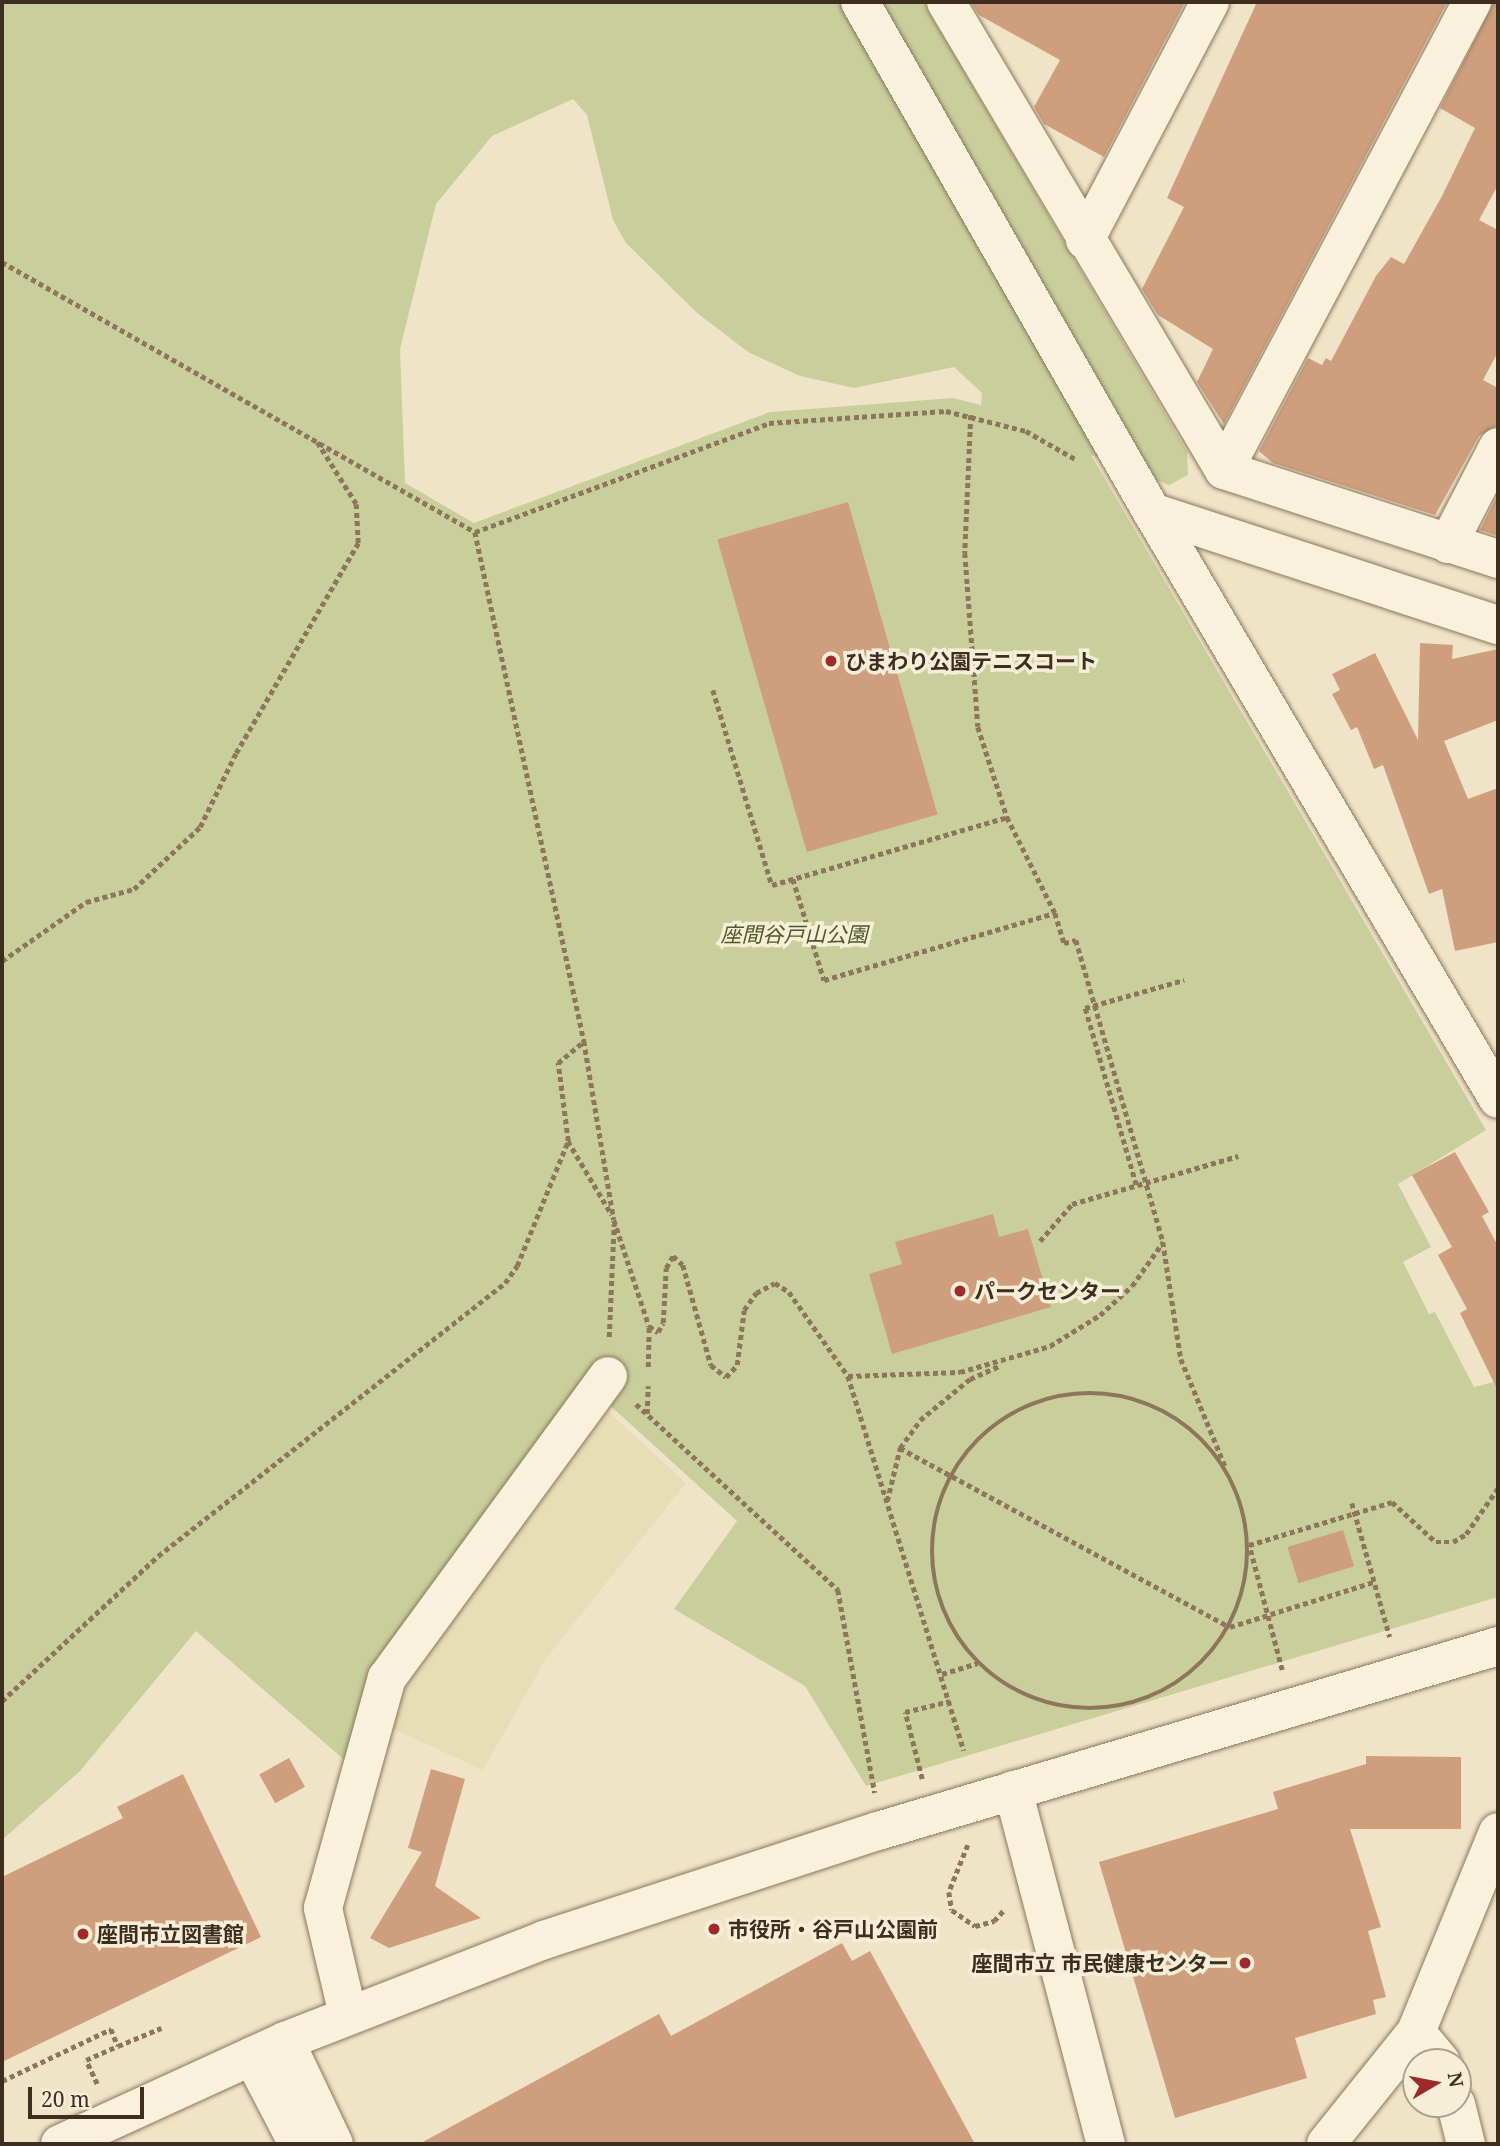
<!DOCTYPE html>
<html>
<head>
<meta charset="utf-8">
<style>
	body { margin:0 }
	#map { position:relative; width:1500px; height:2146px; overflow:hidden; background:#f0e4c8; font-family:"Noto Serif","Noto Sans JP",serif }
	div>[style] { position:absolute }
	.farmland>* { inset:0; background:#e6deb5 }
	.green>* { inset:0; background:#c9cf9b }
	.building>* { inset:0; background:#cf9f7d; transform-origin:0 0 }
	.path>* { height:4.5px; margin-top:-2.25px; transform-origin:0; background:repeating-linear-gradient(90deg,#8d765c 0 5px,transparent 0 8.5px) }
	.path>.ring { margin:-2.25px; padding:0; box-sizing:content-box; background:none; border:4.5px solid #8d765c; border-radius:50% }
	.roads { filter:drop-shadow(0 0 2px #8d765c) drop-shadow(0 0 2px #8d765c) }
	.minor>* { height:38px; margin:-19px; padding:0 19px; transform-origin:19px; border-radius:19px; background:#faf1dc }
	.dots>* { width:19px; height:19px; translate:-50% -50%; box-sizing:border-box; border:4px solid #f7eed8; border-radius:50% }
	span { translate:-50% -50%; white-space:nowrap; text-align:center; line-height:1.15; -webkit-text-stroke:7px #f7eed8; paint-order:stroke }
	.poi-label { font-size:21px; color:#3d2e20; font-weight:700 }
	.left { translate:0 -50%; text-align:left }
	.right { translate:-100% -50%; text-align:right }
	.park-label { font-size:21px; color:#4d5a26; font-style:italic }
	.frame { position:absolute; inset:0; border:4px solid #3d2e20; pointer-events:none }
	.north { position:absolute; left:1402px; top:2048px; width:70px; height:70px; box-sizing:border-box; background:#f7eed8; border:2px solid #ada18e; border-radius:50%; rotate:80deg; font-size:19px; font-weight:700; line-height:28px; text-align:center; color:#3d2e20 }
	.north::after { content:''; display:block; margin:auto; width:24px; height:32px; background:#9e2a2b; clip-path:polygon(50% 0,100% 100%,50% 72%,0 100%) }
	.scale { position:absolute; left:28px; top:2087px; width:116px; height:32px; box-sizing:border-box; border:4px solid #3d2e20; border-top:0; padding-left:9px; font-size:21px; line-height:24px; white-space:nowrap; color:#3d2e20; -webkit-text-stroke:5px #f7eed8; paint-order:stroke }
</style>
</head>
<body>
<div id="map">
	<div class="farmland">
		<div style="clip-path:polygon(602px 1406px,686px 1483px,547px 1657px,483px 1770px,389px 1727px,402px 1681px)"></div>
	</div>
	<div class="green">
		<div style="clip-path:polygon(evenodd,2px 2px,923px 2px,1187px 451px,1188px 475px,1169px 485px,1091px 455px,1486px 1130px,1398px 1184px,1431px 1247px,1403px 1262px,1429px 1314px,1435px 1312px,1474px 1387px,1498px 1381px,1498px 1597px,866px 1786px,805px 1686px,674px 1609px,737px 1521px,592px 1389px,383px 1677px,356px 1770px,196px 1631px,80px 1771px,2px 1840px,2px 2px,573px 99px,587px 115px,613px 220px,626px 243px,696px 312px,748px 352px,800px 376px,854px 388px,954px 367px,982px 393px,981px 405px,953px 398px,770px 412px,474px 523px,405px 483px,400px 349px,436px 204px,492px 136px,573px 99px)"></div>
	</div>
	<div class="building">
		<div style="clip-path:polygon(971px 2px,1185px 2px,1104px 157px,1044px 124px,1034px 107px,1060px 60px,979px 15px)"></div>
		<div style="clip-path:polygon(1257px 2px,1447px 2px,1224px 424px,1197px 382px,1213px 349px,1158px 315px,1142px 289px,1184px 207px,1167px 198px)"></div>
		<div style="clip-path:polygon(1494px 2px,1498px 2px,1498px 185px,1479px 220px,1498px 230px,1498px 352px,1483px 380px,1498px 388px,1498px 425px,1479px 436px,1435px 515px,1273px 463px,1259px 451px,1308px 358px,1322px 365px,1326px 358px,1331px 361px,1376px 276px,1391px 257px,1404px 264px,1442px 196px,1475px 128px,1440px 108px)"></div>
		<div style="clip-path:polygon(1498px 494px,1498px 536px,1480px 530px)"></div>
		<div style="left:848px;top:502px;width:325px;height:136px;rotate:74deg"></div>
		<div style="clip-path:polygon(1420px 643px,1453px 645px,1452px 659px,1498px 649px,1498px 720px,1444px 741px,1468px 799px,1498px 788px,1498px 942px,1455px 951px,1442px 889px,1429px 894px,1383px 765px,1374px 769px,1357px 727px,1351px 730px,1332px 694px,1340px 690px,1332px 674px,1375px 653px,1418px 740px)"></div>
		<div style="clip-path:polygon(1455px 1152px,1489px 1212px,1482px 1216px,1498px 1246px,1498px 1391px,1460px 1313px,1467px 1309px,1438px 1255px,1452px 1247px,1412px 1175px)"></div>
		<div style="clip-path:polygon(993px 1214px,999px 1237px,1028px 1229px,1051px 1307px,892px 1354px,869px 1274px,902px 1264px,895px 1242px)"></div>
		<div style="left:1343px;top:1530px;width:38px;height:58px;rotate:73deg"></div>
		<div style="clip-path:polygon(1366px 1756px,1461px 1757px,1461px 1829px,1350px 1829px,1381px 1927px,1368px 1931px,1386px 1997px,1373px 2000px,1376px 2014px,1295px 2038px,1307px 2078px,1175px 2118px,1099px 1862px,1278px 1809px,1273px 1792px,1366px 1764px)"></div>
		<div style="left:289px;top:1758px;width:33px;height:34px;rotate:61deg"></div>
		<div style="clip-path:polygon(431px 1769px,465px 1779px,435px 1886px,481px 1918px,389px 1948px,370px 1938px,422px 1852px,408px 1848px)"></div>
		<div style="clip-path:polygon(183px 1774px,261px 1937px,2px 2062px,2px 1877px,123px 1818px,117px 1807px)"></div>
		<div style="clip-path:polygon(842px 1943px,852px 1961px,870px 1951px,975px 2144px,419px 2144px,659px 2014px,671px 2036px)"></div>
	</div>
	<div class="path">
		<div style="left:2px;top:262px;width:545px;rotate:29.72deg"></div>
		<div style="left:475px;top:532px;width:521px;rotate:77.91deg"></div>
		<div style="left:584px;top:1041px;width:181px;rotate:80.5deg"></div>
		<div style="left:614px;top:1220px;width:112px;rotate:71.7deg"></div>
		<div style="left:649px;top:1326px;width:11px;rotate:34deg"></div>
		<div style="left:658px;top:1332px;width:10px;rotate:-61deg"></div>
		<div style="left:663px;top:1323px;width:55px;rotate:-86.9deg"></div>
		<div style="left:666px;top:1268px;width:14px;rotate:-60deg"></div>
		<div style="left:673px;top:1256px;width:13px;rotate:42deg"></div>
		<div style="left:683px;top:1265px;width:104px;rotate:74.4deg"></div>
		<div style="left:711px;top:1365px;width:19px;rotate:39deg"></div>
		<div style="left:726px;top:1377px;width:16px;rotate:-47deg"></div>
		<div style="left:737px;top:1365px;width:55px;rotate:-82.7deg"></div>
		<div style="left:744px;top:1310px;width:21px;rotate:-55deg"></div>
		<div style="left:756px;top:1293px;width:21px;rotate:-28deg"></div>
		<div style="left:775px;top:1283px;width:17px;rotate:33deg"></div>
		<div style="left:789px;top:1292px;width:103px;rotate:54.9deg"></div>
		<div style="left:848px;top:1376px;width:392px;rotate:72.8deg"></div>
		<div style="left:971px;top:415px;width:138px;rotate:92.5deg"></div>
		<div style="left:965px;top:553px;width:174px;rotate:85.7deg"></div>
		<div style="left:978px;top:727px;width:95px;rotate:72.1deg"></div>
		<div style="left:1007px;top:817px;width:107px;rotate:63.4deg"></div>
		<div style="left:1055px;top:913px;width:31px;rotate:73deg"></div>
		<div style="left:1064px;top:943px;width:12px;rotate:-14deg"></div>
		<div style="left:1076px;top:940px;width:314px;rotate:73.9deg"></div>
		<div style="left:1163px;top:1242px;width:118px;rotate:81.3deg"></div>
		<div style="left:1181px;top:1359px;width:118px;rotate:67.6deg"></div>
		<div style="left:475px;top:532px;width:314px;rotate:-20.3deg"></div>
		<div style="left:769px;top:423px;width:177px;rotate:-3.9deg"></div>
		<div style="left:946px;top:411px;width:82px;rotate:14deg"></div>
		<div style="left:1026px;top:431px;width:59px;rotate:29.6deg"></div>
		<div style="left:713px;top:690px;width:204px;rotate:73.2deg"></div>
		<div style="left:772px;top:885px;width:245px;rotate:-16.1deg"></div>
		<div style="left:793px;top:879px;width:106px;rotate:72.9deg"></div>
		<div style="left:824px;top:980px;width:241px;rotate:-16.2deg"></div>
		<div style="left:2px;top:961px;width:103px;rotate:-35.1deg"></div>
		<div style="left:86px;top:902px;width:50px;rotate:-15.2deg"></div>
		<div style="left:134px;top:889px;width:91px;rotate:-43.2deg"></div>
		<div style="left:200px;top:827px;width:82px;rotate:-64.1deg"></div>
		<div style="left:236px;top:753px;width:243px;rotate:-59.8deg"></div>
		<div style="left:358px;top:543px;width:39px;rotate:-93deg"></div>
		<div style="left:356px;top:504px;width:73px;rotate:-122.2deg"></div>
		<div style="left:568px;top:1141px;width:79px;rotate:-97.3deg"></div>
		<div style="left:558px;top:1063px;width:34px;rotate:-40deg"></div>
		<div style="left:1136px;top:1185px;width:184px;rotate:-106.1deg"></div>
		<div style="left:1085px;top:1008px;width:103px;rotate:-15.8deg"></div>
		<div style="left:1040px;top:1241px;width:49px;rotate:-49.1deg"></div>
		<div style="left:1072px;top:1204px;width:173px;rotate:-16.1deg"></div>
		<div style="left:609px;top:1337px;width:113px;rotate:-87.5deg"></div>
		<div style="left:648px;top:1367px;width:41px;rotate:-88.6deg"></div>
		<div style="left:848px;top:1376px;width:112px;rotate:-2deg"></div>
		<div style="left:960px;top:1372px;width:94px;rotate:-16.1deg"></div>
		<div style="left:1050px;top:1346px;width:59px;rotate:-31.8deg"></div>
		<div style="left:1100px;top:1315px;width:43px;rotate:-42.2deg"></div>
		<div style="left:1132px;top:1286px;width:54px;rotate:-54.8deg"></div>
		<div class="ring" style="left:932px;top:1393px;width:311.5px;height:311.5px"></div>
		<div style="left:636px;top:1404px;width:275px;rotate:42.6deg"></div>
		<div style="left:838px;top:1590px;width:206px;rotate:79.7deg"></div>
		<div style="left:647px;top:1414px;width:28px;rotate:-88deg"></div>
		<div style="left:900px;top:1448px;width:375px;rotate:28.5deg"></div>
		<div style="left:1230px;top:1627px;width:151px;rotate:-17.4deg"></div>
		<div style="left:887px;top:1501px;width:55px;rotate:-76.2deg"></div>
		<div style="left:900px;top:1448px;width:34px;rotate:-54deg"></div>
		<div style="left:920px;top:1420px;width:65px;rotate:-39.4deg"></div>
		<div style="left:970px;top:1379px;width:34px;rotate:-24deg"></div>
		<div style="left:1352px;top:1503px;width:139px;rotate:74.2deg"></div>
		<div style="left:1282px;top:1670px;width:129px;rotate:-104.8deg"></div>
		<div style="left:1249px;top:1545px;width:149px;rotate:-16.7deg"></div>
		<div style="left:1392px;top:1502px;width:59px;rotate:42.3deg"></div>
		<div style="left:1436px;top:1542px;width:17px"></div>
		<div style="left:1453px;top:1542px;width:15px;rotate:-32deg"></div>
		<div style="left:1466px;top:1534px;width:56px;rotate:-55.2deg"></div>
		<div style="left:942px;top:1674px;width:37px;rotate:-17deg"></div>
		<div style="left:2px;top:1701px;width:213px;rotate:-42.9deg"></div>
		<div style="left:158px;top:1556px;width:442px;rotate:-38.2deg"></div>
		<div style="left:505px;top:1283px;width:21px;rotate:-55deg"></div>
		<div style="left:517px;top:1266px;width:135px;rotate:-67.8deg"></div>
		<div style="left:568px;top:1141px;width:86px;rotate:59.3deg"></div>
		<div style="left:922px;top:1779px;width:69px;rotate:-104.2deg"></div>
		<div style="left:905px;top:1712px;width:46px;rotate:-13.7deg"></div>
		<div style="left:968px;top:1845px;width:51px;rotate:112deg"></div>
		<div style="left:949px;top:1892px;width:18px;rotate:81deg"></div>
		<div style="left:952px;top:1910px;width:28px;rotate:35deg"></div>
		<div style="left:975px;top:1926px;width:20px;rotate:-15deg"></div>
		<div style="left:994px;top:1921px;width:15px;rotate:-48deg"></div>
		<div style="left:2px;top:2081px;width:121px;rotate:-25.5deg"></div>
		<div style="left:111px;top:2029px;width:18px;rotate:68deg"></div>
		<div style="left:118px;top:2046px;width:47px;rotate:-22.7deg"></div>
		<div style="left:97px;top:2084px;width:26px;rotate:-115deg"></div>
		<div style="left:86px;top:2060px;width:35px;rotate:-24deg"></div>
	</div>
	<div class="roads">
		<div class="minor">
			<div style="left:860px;top:2px;width:588px;rotate:60.21deg"></div>
			<div style="left:1152px;top:512px;width:681px;rotate:59.48deg"></div>
			<div style="left:946px;top:2px;width:544px;rotate:59.29deg"></div>
			<div style="left:1224px;top:470px;width:288px;rotate:18deg"></div>
			<div style="left:1085px;top:240px;width:269px;rotate:-62.3deg"></div>
			<div style="left:1224px;top:470px;width:530px;rotate:-62.08deg"></div>
			<div style="left:1152px;top:512px;width:364px;rotate:18.1deg"></div>
			<div style="left:1448px;top:544px;width:109px;rotate:-62.7deg"></div>
			<div style="left:1013px;top:1790px;width:366px;rotate:75.3deg"></div>
			<div style="left:348px;top:2015px;width:110px;rotate:-103.2deg"></div>
			<div style="left:323px;top:1908px;width:239px;rotate:-74.5deg"></div>
			<div style="left:387px;top:1678px;width:374px;rotate:-53.8deg"></div>
			<div style="left:1416px;top:2032px;width:39px;rotate:50deg"></div>
			<div style="left:285px;top:2041px;width:114px;rotate:64.6deg"></div>
			<div style="left:252px;top:2056px;width:99px;rotate:62.4deg"></div>
			<div style="left:1456px;top:2104px;width:41px;rotate:76deg"></div>
			<div style="left:60px;top:2144px;width:247px;rotate:-24.6deg"></div>
			<div style="left:285px;top:2041px;width:278px;rotate:-21.3deg"></div>
			<div style="left:544px;top:1940px;width:351px;rotate:-18.1deg"></div>
			<div style="left:878px;top:1831px;width:647px;rotate:-16.61deg"></div>
			<div style="left:1326px;top:2144px;width:144px;rotate:-51.2deg"></div>
			<div style="left:1416px;top:2032px;width:216px;rotate:-67.7deg"></div>
		</div>
	</div>
	<div class="dots">
		<div style="left:831px;top:661px;background:#9e2a2b"></div>
		<div style="left:960px;top:1291px;background:#9e2a2b"></div>
		<div style="left:714px;top:1929px;background:#9e2a2b"></div>
		<div style="left:83px;top:1934px;background:#9e2a2b"></div>
		<div style="left:1245px;top:1963px;background:#9e2a2b"></div>
	</div>
	<div class="poi-label">
		<span class="left" style="left:845px;top:661px">ひまわり公園テニスコート</span>
		<span class="left" style="left:974px;top:1291px">パークセンター</span>
		<span class="left" style="left:728px;top:1929px">市役所・谷戸山公園前</span>
		<span class="left" style="left:97px;top:1934px">座間市立図書館</span>
		<span class="right" style="left:1229px;top:1963px">座間市立 市民健康センター</span>
	</div>
	<div class="park-label">
		<span style="left:794px;top:934px">座間谷戸山公園</span>
	</div>
	<div class="frame"></div>
	<div class="north">N</div>
	<div class="scale">20 m</div>
</div>
</body>
</html>
